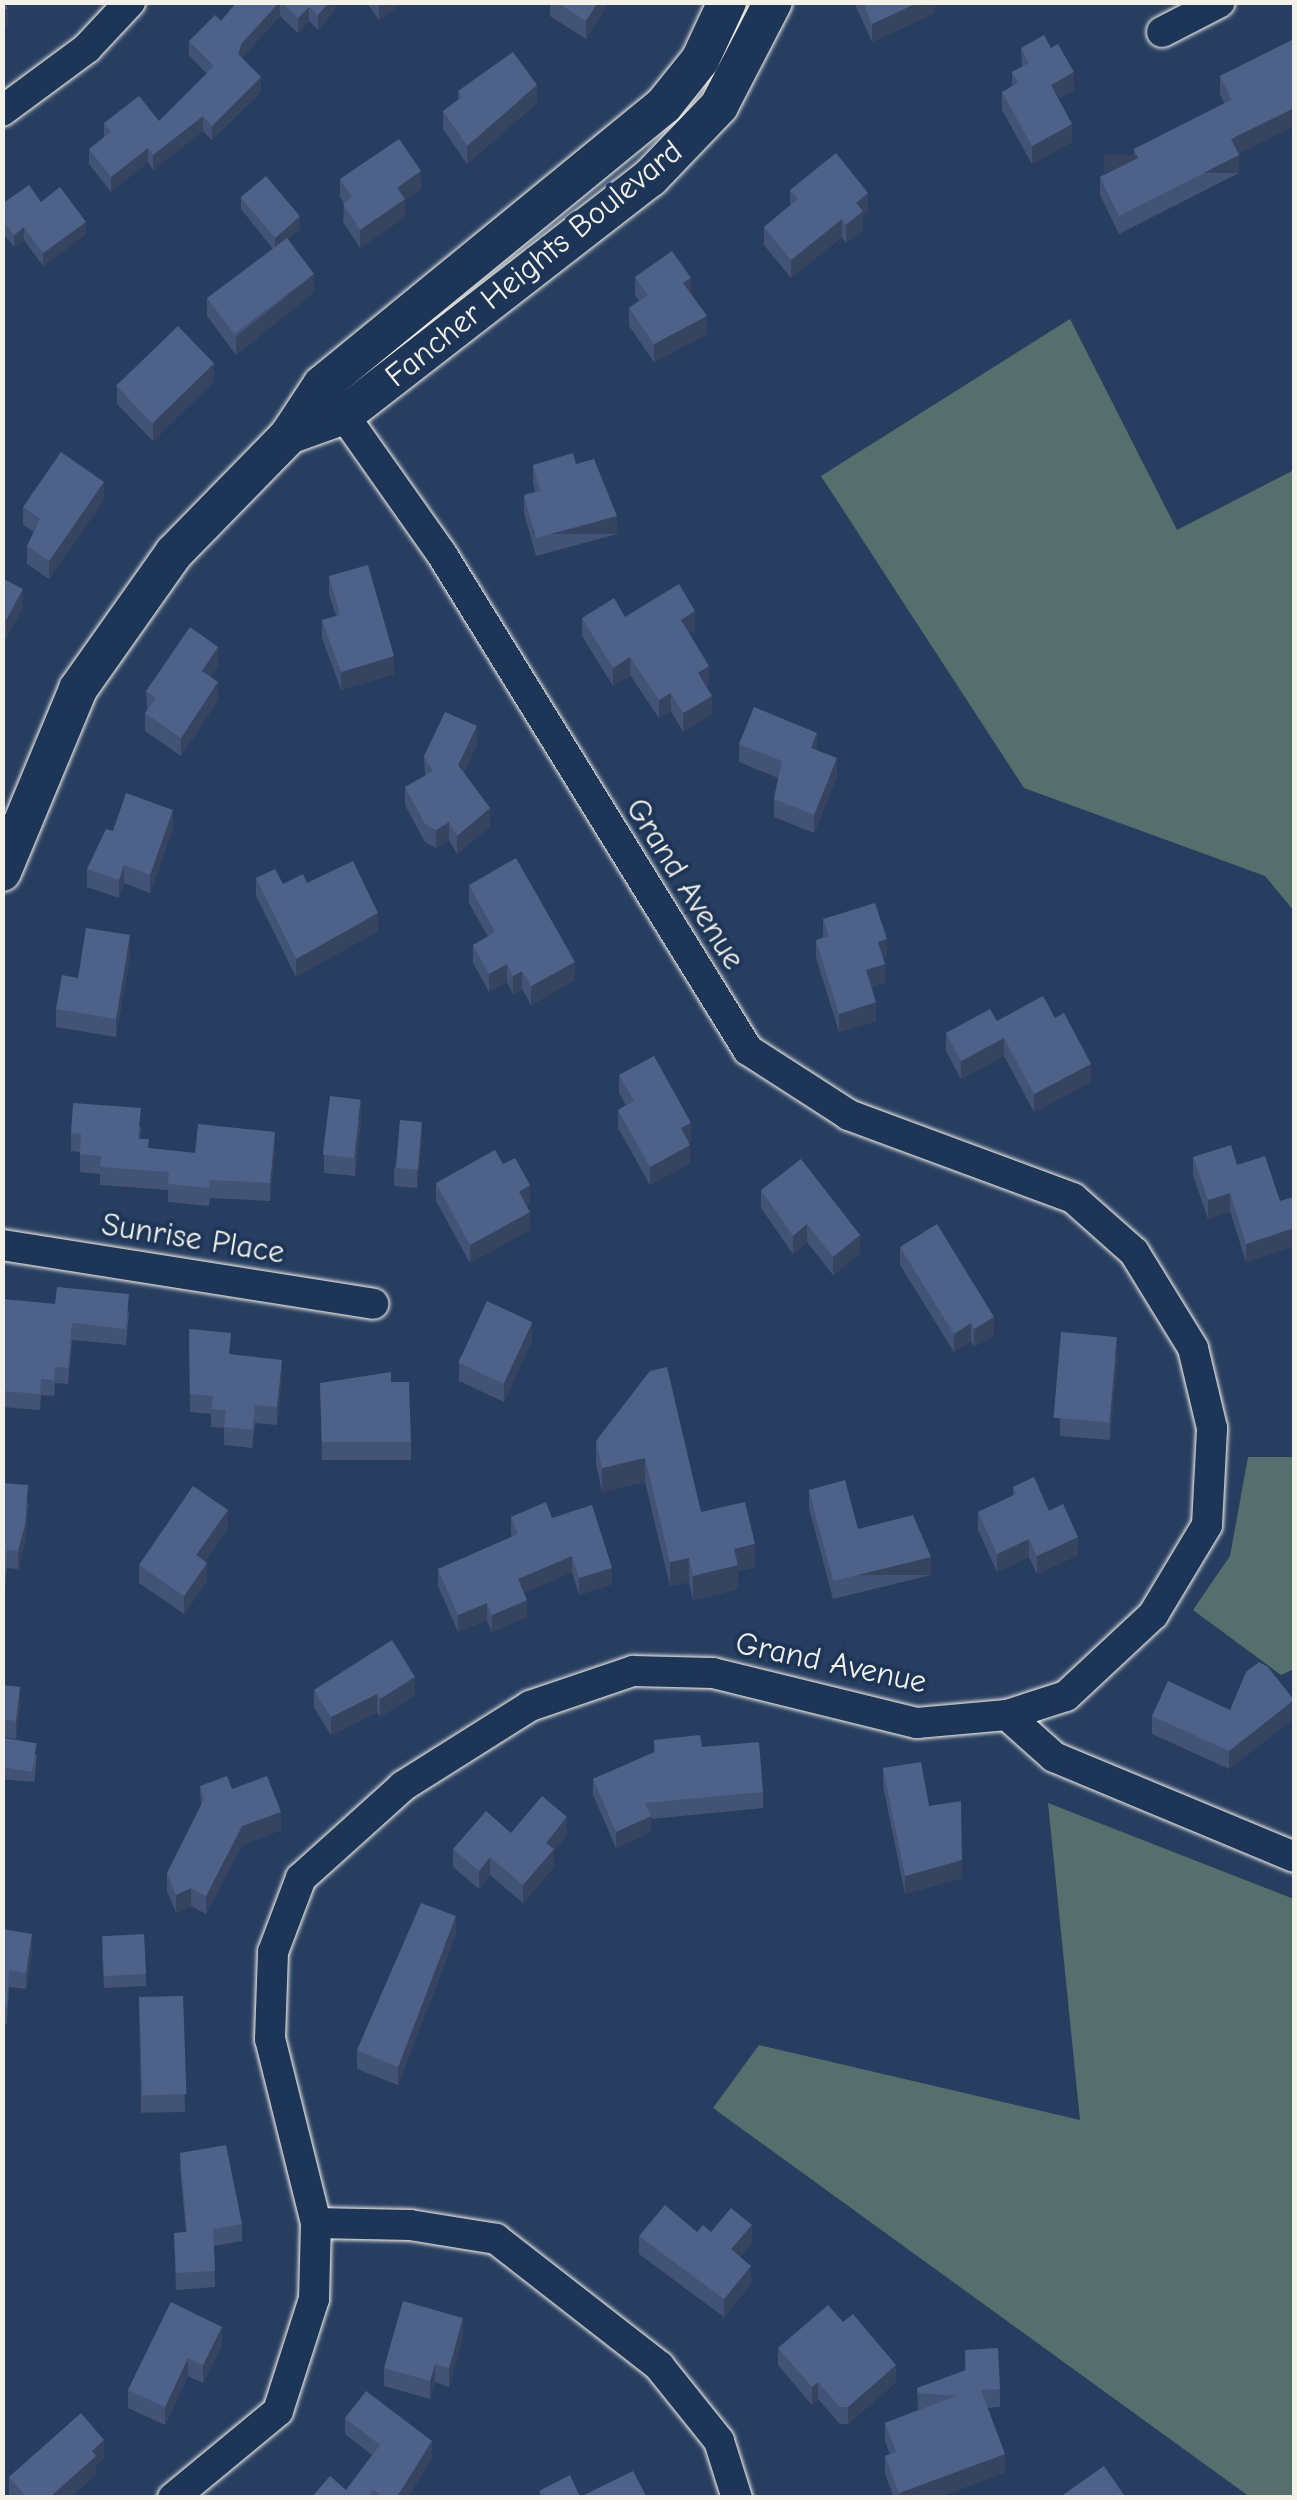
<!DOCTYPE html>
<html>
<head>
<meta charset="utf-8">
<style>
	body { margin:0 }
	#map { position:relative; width:1297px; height:2500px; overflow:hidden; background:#273e61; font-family:"Comic Neue",sans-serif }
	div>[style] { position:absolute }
	.green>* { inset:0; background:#576f6c }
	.roads { filter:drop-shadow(0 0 2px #f4f1e8) drop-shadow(0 0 2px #f4f1e8) }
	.minor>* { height:30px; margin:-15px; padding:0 15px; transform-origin:15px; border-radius:15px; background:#1d3557 }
	.tertiary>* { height:38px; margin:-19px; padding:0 19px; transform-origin:19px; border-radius:19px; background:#1d3557 }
	.wall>* { inset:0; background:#435375; transform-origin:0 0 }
	.shaded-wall>* { inset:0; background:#37445f; transform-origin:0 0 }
	.building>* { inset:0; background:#4e6188; transform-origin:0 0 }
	span { translate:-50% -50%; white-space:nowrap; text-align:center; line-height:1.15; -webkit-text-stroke:8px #1d3557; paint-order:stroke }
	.street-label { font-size:32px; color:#f4f1e8 }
	.frame { position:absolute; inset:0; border:5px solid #f4f1e8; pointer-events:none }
</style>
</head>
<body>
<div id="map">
	<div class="green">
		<div style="clip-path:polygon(1070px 319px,1177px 530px,1294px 470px,1294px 911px,1265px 876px,1024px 788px,821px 476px)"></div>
		<div style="clip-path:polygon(1248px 1457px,1294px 1457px,1294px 1669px,1281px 1675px,1193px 1610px,1230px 1556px)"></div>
		<div style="clip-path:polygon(1048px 1803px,1294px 1899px,1294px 2497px,1250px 2497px,713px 2108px,759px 2045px,1080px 2120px)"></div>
	</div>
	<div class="roads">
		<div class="minor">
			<div style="left:1162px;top:32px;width:65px;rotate:-27.3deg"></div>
			<div style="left:2px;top:111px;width:106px;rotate:-36.5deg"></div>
			<div style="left:87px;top:48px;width:63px;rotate:-46.9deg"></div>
			<div style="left:2px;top:1245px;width:376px;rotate:9deg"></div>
			<div style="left:1007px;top:1715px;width:63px;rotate:41.8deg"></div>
			<div style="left:1054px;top:1757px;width:260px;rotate:22.6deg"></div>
			<div style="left:316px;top:2223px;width:94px;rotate:1.2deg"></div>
			<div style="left:410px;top:2225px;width:87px;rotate:9.2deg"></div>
			<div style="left:496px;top:2239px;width:207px;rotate:37.9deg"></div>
			<div style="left:659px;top:2366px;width:96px;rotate:51.3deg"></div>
			<div style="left:719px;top:2441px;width:60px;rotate:72.5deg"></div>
			<div style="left:173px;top:2498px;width:136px;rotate:-39.6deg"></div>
			<div style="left:278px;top:2411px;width:118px;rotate:-72.2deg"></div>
			<div style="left:314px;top:2299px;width:76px;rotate:-88.5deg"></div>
			<div style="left:316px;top:2223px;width:190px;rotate:-104deg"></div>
			<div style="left:270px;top:2039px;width:87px;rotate:-88deg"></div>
			<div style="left:273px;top:1952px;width:79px;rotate:-69.3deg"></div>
			<div style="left:301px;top:1878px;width:137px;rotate:-42deg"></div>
			<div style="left:403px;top:1786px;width:150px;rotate:-32.2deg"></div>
			<div style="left:530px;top:1706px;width:109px;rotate:-18.8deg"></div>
			<div style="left:633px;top:1671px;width:80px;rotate:1.4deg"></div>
			<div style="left:713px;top:1673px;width:210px;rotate:13.8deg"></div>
			<div style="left:917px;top:1723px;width:90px;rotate:-5.1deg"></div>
			<div style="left:1007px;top:1715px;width:62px;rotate:-17.9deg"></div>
			<div style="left:1066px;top:1696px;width:119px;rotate:-43deg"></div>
			<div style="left:1153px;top:1615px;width:105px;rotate:-59deg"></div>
			<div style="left:1207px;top:1525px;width:97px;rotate:-87deg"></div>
			<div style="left:1212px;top:1428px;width:82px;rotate:-103.4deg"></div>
			<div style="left:1193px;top:1348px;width:113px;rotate:-121.6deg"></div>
			<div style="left:1134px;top:1252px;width:81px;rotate:-138.5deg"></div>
			<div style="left:1073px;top:1198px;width:239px;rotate:-159.7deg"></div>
			<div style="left:849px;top:1115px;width:120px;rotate:-147.2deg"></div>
			<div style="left:748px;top:1050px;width:584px;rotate:-121.7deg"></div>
			<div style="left:441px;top:553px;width:187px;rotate:-125.2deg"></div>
		</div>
		<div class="tertiary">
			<div style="left:289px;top:435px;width:59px;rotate:-20deg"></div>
			<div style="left:344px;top:415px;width:387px;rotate:-37.8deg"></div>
			<div style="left:650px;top:178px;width:100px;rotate:-46.2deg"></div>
			<div style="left:719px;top:106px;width:117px;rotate:-62.6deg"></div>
			<div style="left:2px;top:872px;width:198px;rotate:-67.4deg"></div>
			<div style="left:78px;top:689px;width:166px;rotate:-54.8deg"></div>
			<div style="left:174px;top:553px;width:165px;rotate:-45.7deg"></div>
			<div style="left:289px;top:435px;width:60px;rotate:-56.6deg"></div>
			<div style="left:322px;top:385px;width:442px;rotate:-39.3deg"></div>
			<div style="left:664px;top:105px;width:58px;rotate:-51.3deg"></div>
			<div style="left:700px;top:60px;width:64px;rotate:-65deg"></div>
		</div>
	</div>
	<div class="wall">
		<div style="clip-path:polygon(237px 2px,335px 2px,335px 10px,318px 30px,309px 21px,298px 33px,280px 16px,242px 58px,261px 92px,212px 140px,203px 131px,153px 170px,148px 162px,111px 192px,89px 164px,89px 149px,104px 137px,104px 123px,159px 121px,207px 74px,189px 55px,189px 41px,221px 21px)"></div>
		<div style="clip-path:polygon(366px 2px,403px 2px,379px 20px)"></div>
		<div style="clip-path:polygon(550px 2px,609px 2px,586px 39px,550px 16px)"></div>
		<div style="clip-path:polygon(854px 2px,935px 2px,935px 13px,872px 42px)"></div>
		<div style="clip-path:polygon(1294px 39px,1294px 126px,1239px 153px,1239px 173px,1119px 234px,1100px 195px,1100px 177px,1134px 160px,1134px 149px,1224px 103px,1220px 94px,1220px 76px)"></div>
		<div style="clip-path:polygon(1021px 48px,1074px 90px,1058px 99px,1072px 142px,1032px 164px,1002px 110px,1002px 92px,1012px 86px,1012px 72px,1022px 67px)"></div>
		<div style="clip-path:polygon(458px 91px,537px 103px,467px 164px,443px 129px,443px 111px,458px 100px)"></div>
		<div style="clip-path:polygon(340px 179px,421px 189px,405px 200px,405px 217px,360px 248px,343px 222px,344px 203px,340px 197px)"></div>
		<div style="clip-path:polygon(790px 190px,868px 212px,863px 216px,863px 230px,846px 243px,842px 237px,791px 278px,764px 245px,764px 227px,790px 205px)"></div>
		<div style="clip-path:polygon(241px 197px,300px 229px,288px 239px,314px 292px,236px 355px,207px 316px,207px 298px,273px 249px,241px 209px)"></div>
		<div style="clip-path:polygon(2px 204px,86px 234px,43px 266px,24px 240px,14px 247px,2px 232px)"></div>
		<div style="clip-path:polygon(635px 277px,691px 294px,707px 334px,654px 362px,629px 326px,629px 308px,639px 301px,635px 295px)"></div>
		<div style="clip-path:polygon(214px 381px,153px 441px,117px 404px,117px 386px)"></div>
		<div style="clip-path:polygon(533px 465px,617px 534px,536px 556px,524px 513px,524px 495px,535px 492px,533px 483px)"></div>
		<div style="clip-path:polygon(104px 500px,49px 579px,27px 564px,27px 546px,34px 532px,23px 525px,23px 507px)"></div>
		<div style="clip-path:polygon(329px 576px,394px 674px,341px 690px,322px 638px,322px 620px,336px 616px,329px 594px)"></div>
		<div style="clip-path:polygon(2px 578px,23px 607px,6px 638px,2px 636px)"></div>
		<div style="clip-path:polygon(625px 617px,695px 630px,689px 633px,709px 685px,706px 686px,712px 714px,683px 732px,671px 711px,659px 718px,630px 675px,613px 686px,582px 636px,582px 618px)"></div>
		<div style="clip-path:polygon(218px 665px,210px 677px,218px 700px,181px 756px,145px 731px,145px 713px,147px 710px,146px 691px)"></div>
		<div style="clip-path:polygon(477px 744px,464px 772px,490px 826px,457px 854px,449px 840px,436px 848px,425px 842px,405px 805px,405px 787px,425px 776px,424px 756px)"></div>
		<div style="clip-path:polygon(739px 744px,817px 750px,837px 776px,814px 833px,774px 817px,774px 799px,778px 778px,739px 762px)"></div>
		<div style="clip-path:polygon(173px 828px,150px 893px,124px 883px,119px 898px,87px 887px,87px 869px)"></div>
		<div style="clip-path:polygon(256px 878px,283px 884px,307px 883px,378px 931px,296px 977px,256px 896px)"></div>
		<div style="clip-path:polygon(469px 885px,575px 980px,531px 1005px,522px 989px,513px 994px,507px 982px,489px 992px,473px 963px,473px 945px,488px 937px,469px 903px)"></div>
		<div style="clip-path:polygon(823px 919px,887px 957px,883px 958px,885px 982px,871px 987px,876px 1021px,839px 1032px,816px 958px,816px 940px,823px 938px)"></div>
		<div style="clip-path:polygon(130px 954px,116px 1037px,56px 1027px,56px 1009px,78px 978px)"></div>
		<div style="clip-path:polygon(997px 1021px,1091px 1082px,1034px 1112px,1004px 1056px,961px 1079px,946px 1051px,946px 1033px)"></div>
		<div style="clip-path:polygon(619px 1075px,691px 1141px,688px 1142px,690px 1163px,650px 1185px,618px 1128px,618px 1110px,626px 1105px,619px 1093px)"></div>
		<div style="clip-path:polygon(361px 1118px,355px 1176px,324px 1173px,324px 1155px)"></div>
		<div style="clip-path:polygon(141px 1126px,140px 1139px,149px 1148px,195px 1153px,275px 1150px,270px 1201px,210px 1198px,209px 1206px,168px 1202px,168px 1190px,100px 1185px,100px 1174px,80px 1172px,80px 1152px,71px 1151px,71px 1133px)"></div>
		<div style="clip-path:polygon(422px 1141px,417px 1188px,394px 1186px,394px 1168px)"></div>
		<div style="clip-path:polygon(1193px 1157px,1237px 1165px,1280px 1201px,1294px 1197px,1294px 1246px,1246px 1262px,1230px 1211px,1208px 1219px,1193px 1175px)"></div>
		<div style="clip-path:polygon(503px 1164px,530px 1203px,526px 1205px,530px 1230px,470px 1263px,436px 1201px,436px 1183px)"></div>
		<div style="clip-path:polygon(761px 1190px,860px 1253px,833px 1275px,807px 1242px,793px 1254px,761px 1208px)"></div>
		<div style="clip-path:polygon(900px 1247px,994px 1335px,974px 1347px,971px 1341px,954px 1352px,900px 1265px)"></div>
		<div style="clip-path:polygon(2px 1299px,129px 1311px,126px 1345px,72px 1340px,68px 1384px,55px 1383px,54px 1396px,41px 1395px,40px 1410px,2px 1407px)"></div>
		<div style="clip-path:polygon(189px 1329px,231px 1355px,282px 1378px,277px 1425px,255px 1423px,252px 1448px,224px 1445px,224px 1428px,211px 1427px,211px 1414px,190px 1412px)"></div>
		<div style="clip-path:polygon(1061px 1332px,1117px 1355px,1110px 1440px,1060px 1436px)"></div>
		<div style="clip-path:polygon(532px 1340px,504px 1402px,459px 1381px,459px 1363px)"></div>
		<div style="clip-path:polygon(650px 1371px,701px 1512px,755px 1567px,738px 1571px,738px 1589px,693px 1600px,689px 1582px,670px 1586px,645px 1482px,602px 1492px,596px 1464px,596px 1441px)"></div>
		<div style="clip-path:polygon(391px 1382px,411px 1442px,411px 1460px,322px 1460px,320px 1383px)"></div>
		<div style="clip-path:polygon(2px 1483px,28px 1504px,25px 1543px,18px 1569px,7px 1568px,4px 1599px,2px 1599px)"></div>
		<div style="clip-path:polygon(1013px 1487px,1049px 1511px,1078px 1555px,1037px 1574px,1029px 1557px,997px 1572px,978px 1530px,978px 1512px,1013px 1496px)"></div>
		<div style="clip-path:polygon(809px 1490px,858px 1529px,931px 1575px,833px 1599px,809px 1508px)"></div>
		<div style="clip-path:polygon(511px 1517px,552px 1518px,612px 1584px,579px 1595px,572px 1572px,524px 1593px,527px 1617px,492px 1632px,487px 1620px,458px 1632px,438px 1586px,438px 1569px,512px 1537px,511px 1533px)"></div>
		<div style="clip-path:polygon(228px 1528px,205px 1561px,207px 1581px,184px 1614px,139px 1583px,139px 1565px)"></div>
		<div style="clip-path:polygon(2px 1685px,20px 1705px,16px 1739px,2px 1737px)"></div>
		<div style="clip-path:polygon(314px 1690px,415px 1695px,380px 1717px,377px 1712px,331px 1735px,314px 1708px)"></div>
		<div style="clip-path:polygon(1230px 1710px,1294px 1718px,1229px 1769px,1152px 1734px,1152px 1716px)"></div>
		<div style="clip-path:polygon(654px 1740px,702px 1747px,763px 1792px,763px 1808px,651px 1819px,651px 1832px,616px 1848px,593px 1795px,593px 1779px,654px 1752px)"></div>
		<div style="left:2px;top:1752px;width:35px;height:27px;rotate:5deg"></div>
		<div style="clip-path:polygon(883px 1768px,929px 1806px,962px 1878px,905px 1894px,883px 1786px)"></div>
		<div style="clip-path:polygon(200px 1786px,232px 1789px,281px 1830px,242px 1845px,206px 1914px,191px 1906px,176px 1913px,167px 1891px,167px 1873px,201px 1807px)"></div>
		<div style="clip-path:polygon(511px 1833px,567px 1835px,554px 1851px,554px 1867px,523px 1903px,490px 1875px,479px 1889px,453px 1867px,453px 1849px)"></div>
		<div style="clip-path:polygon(2px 1929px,32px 1951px,26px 1989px,9px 1987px,7px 2024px,2px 2024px)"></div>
		<div style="clip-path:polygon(456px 1934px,398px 2085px,357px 2069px,357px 2050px)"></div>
		<div style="clip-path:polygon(102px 1949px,146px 1974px,146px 1986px,104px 1988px)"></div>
		<div style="left:183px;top:1996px;width:116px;height:44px;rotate:89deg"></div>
		<div style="clip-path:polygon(180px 2153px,242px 2224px,242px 2241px,214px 2246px,215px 2287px,176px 2290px,174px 2233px,186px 2232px,180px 2169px)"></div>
		<div style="clip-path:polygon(711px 2232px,752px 2244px,740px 2257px,751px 2284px,724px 2317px,639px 2254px,639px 2236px)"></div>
		<div style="clip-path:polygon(171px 2302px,222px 2345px,203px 2383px,188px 2376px,165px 2425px,128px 2408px,128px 2390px)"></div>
		<div style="clip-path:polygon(843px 2322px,896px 2382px,848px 2424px,840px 2424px,818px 2399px,812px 2405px,778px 2365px,778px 2348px)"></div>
		<div style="clip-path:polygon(463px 2336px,449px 2387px,435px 2382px,430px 2399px,384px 2386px,384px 2368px)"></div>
		<div style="clip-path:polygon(965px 2350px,1000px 2389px,1000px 2407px,987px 2408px,1005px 2472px,936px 2498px,894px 2498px,885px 2474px,885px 2456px,890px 2454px,885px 2441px,885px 2423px,918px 2410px,917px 2388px,965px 2371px)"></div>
		<div style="clip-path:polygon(345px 2418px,432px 2458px,407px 2498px,311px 2498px,346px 2490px,372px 2455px,345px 2434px)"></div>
		<div style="clip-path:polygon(104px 2458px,96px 2465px,96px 2474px,70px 2498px,11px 2498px,9px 2495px,9px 2477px)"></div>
	</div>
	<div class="shaded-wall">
		<div style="clip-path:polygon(280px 2px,280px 16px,242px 58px,238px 54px,242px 43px)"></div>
		<div style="clip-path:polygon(329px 2px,335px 2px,335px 10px,318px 30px,318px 15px)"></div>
		<div style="clip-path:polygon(379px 2px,403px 2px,379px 20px)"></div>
		<div style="clip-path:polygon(598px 2px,609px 2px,586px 39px,586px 21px)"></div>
		<div style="clip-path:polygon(919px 2px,935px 2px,935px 13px,872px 42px,872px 24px)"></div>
		<div style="clip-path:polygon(309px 7px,309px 21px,298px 33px,298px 18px)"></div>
		<div style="clip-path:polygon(8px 8px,8px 26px,2px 30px,2px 12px)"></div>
		<div style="clip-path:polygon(1074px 72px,1074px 90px,1051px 103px,1051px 85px)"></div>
		<div style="clip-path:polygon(261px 77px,261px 92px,212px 140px,212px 126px)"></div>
		<div style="clip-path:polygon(537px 85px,537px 103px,467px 164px,467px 146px)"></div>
		<div style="clip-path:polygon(1294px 108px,1294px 126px,1231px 157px,1231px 139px)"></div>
		<div style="clip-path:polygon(203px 116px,203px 131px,153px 170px,153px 155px)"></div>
		<div style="clip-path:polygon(1072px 124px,1072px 142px,1032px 164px,1032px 146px)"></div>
		<div style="clip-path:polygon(148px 148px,148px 162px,111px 192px,111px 177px)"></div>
		<div style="left:1239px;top:155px;width:18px;height:135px;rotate:90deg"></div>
		<div style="clip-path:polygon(421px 171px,421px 189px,405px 200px,405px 217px,360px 248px,360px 230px,397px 188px)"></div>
		<div style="clip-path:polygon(868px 193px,868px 212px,863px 216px,863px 230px,846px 243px,846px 225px,856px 203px)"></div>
		<div style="clip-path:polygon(300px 217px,300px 229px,275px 250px,275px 238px)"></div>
		<div style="clip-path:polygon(842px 219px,842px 237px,791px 278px,791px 260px)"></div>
		<div style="clip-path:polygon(86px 222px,86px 234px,43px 266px,43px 253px)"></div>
		<div style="clip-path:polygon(24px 227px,24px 240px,14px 247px,14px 235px)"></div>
		<div style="clip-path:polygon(314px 274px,314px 292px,236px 355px,236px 337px)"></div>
		<div style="clip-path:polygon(691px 278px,691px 296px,683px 283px)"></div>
		<div style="clip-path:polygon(707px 316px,707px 334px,654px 362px,654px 344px)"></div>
		<div style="clip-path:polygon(214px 363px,214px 381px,153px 441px,153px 423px)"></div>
		<div style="clip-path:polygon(104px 482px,104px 500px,49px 579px,49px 561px)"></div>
		<div style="left:617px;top:516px;width:18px;height:84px;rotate:90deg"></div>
		<div style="clip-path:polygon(23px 589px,23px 607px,6px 638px,6px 620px)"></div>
		<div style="clip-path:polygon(695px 611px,695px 630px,681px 638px,681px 620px)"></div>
		<div style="clip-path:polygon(218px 647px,218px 665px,202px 689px,202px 671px)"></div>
		<div style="clip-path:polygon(394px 656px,394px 674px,341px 690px,341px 672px)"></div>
		<div style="clip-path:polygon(630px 657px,630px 675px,613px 686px,613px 668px)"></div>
		<div style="clip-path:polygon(709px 666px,709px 685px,698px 691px,698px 673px)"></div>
		<div style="clip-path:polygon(218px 682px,218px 700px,181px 756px,181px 738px)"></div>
		<div style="clip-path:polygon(671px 693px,671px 711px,659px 718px,659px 700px)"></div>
		<div style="clip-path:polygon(712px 696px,712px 714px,683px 732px,683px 713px)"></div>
		<div style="clip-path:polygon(477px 726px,477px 744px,458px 783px,458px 765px)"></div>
		<div style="clip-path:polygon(817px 733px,817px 751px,811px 748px)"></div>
		<div style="clip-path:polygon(837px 758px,837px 776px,814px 833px,814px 815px)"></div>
		<div style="clip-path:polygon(490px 808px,490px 826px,457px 854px,457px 836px)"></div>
		<div style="clip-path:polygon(173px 810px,173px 828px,150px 893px,150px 875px)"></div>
		<div style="clip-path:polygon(449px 822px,449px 840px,436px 848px,436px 830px)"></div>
		<div style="clip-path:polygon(124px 865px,124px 883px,119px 898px,119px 880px)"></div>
		<div style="clip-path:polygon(378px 913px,378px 931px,296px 977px,296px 959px)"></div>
		<div style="clip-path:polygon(130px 935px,130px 954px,116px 1037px,116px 1019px)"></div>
		<div style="clip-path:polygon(887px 939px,887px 957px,878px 960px,878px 942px)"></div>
		<div style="clip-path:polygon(575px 962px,575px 980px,531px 1005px,531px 986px)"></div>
		<div style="clip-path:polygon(507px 964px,507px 982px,489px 992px,489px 974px)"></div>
		<div style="clip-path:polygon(885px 964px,885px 982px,866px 988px,866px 970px)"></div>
		<div style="clip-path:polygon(522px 971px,522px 989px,513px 994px,513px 976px)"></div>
		<div style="clip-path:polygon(876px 1002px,876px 1021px,839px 1032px,839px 1014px)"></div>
		<div style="clip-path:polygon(1004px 1038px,1004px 1056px,961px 1079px,961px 1061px)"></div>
		<div style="clip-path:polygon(1091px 1064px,1091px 1082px,1034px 1112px,1034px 1094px)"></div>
		<div style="clip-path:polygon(361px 1100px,361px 1118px,355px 1176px,355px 1158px)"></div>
		<div style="clip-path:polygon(422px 1122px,422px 1141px,417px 1188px,417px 1170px)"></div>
		<div style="clip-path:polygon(691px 1123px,691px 1141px,681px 1146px,681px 1128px)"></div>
		<div style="clip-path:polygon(275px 1132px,275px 1150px,270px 1201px,270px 1183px)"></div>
		<div style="clip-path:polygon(690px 1145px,690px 1163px,650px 1185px,650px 1167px)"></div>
		<div style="clip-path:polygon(530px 1185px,530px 1203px,519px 1210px,519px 1192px)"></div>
		<div style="clip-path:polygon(1230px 1193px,1230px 1211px,1208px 1219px,1208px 1200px)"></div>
		<div style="clip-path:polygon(530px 1212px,530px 1230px,470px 1263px,470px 1245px)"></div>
		<div style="clip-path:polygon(807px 1224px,807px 1242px,793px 1254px,793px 1236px)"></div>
		<div style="clip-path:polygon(1294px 1228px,1294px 1246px,1246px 1262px,1246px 1244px)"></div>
		<div style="clip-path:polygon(860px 1235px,860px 1253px,833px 1275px,833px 1257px)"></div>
		<div style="clip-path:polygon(994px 1317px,994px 1335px,974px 1347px,974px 1329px)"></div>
		<div style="clip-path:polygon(532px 1322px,532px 1340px,504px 1402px,504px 1383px)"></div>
		<div style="clip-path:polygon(971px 1323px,971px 1341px,954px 1352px,954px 1334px)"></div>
		<div style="clip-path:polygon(1117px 1337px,1117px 1355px,1110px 1440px,1110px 1422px)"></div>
		<div style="clip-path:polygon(282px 1360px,282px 1378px,277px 1425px,277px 1407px)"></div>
		<div style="clip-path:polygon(645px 1458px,645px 1482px,602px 1492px,602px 1468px)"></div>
		<div style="clip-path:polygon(28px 1485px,25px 1543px,18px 1569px,18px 1551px)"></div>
		<div style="clip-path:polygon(228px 1510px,228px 1528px,196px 1573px,196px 1555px)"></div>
		<div style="clip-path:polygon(1078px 1537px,1078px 1555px,1037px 1574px,1037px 1556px)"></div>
		<div style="clip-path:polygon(1029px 1539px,1029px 1557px,997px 1572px,997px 1554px)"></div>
		<div style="clip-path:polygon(755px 1544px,755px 1567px,738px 1571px,738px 1589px,693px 1600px,693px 1576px,734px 1549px)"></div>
		<div style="clip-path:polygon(572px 1556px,572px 1572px,518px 1596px,518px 1579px)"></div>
		<div style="left:931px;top:1557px;width:18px;height:101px;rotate:90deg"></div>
		<div style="clip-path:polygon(689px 1558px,689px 1582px,670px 1586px,670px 1562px)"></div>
		<div style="clip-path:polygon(207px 1563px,207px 1581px,184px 1614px,184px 1596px)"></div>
		<div style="clip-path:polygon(612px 1568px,612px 1584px,579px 1595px,579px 1578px)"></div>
		<div style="clip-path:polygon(527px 1600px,527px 1617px,492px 1632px,492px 1615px)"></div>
		<div style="clip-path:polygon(487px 1603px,487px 1620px,458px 1632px,458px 1615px)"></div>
		<div style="clip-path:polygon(415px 1677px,415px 1695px,380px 1717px,380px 1699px)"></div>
		<div style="clip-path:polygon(20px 1687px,20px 1705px,16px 1739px,16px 1721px)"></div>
		<div style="clip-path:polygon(377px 1694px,377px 1712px,331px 1735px,331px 1717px)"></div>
		<div style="clip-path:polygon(1294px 1700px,1294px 1718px,1229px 1769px,1229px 1751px)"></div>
		<div style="clip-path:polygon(281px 1812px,281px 1830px,242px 1845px,206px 1914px,206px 1896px,242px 1826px)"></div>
		<div style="clip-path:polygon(651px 1816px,651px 1832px,616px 1848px,616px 1832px)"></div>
		<div style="clip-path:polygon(567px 1817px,567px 1835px,554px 1851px,554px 1867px,523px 1903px,523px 1885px,546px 1843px)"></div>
		<div style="clip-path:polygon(490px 1857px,490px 1875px,479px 1889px,479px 1871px)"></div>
		<div style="clip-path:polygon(962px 1860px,962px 1878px,905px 1894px,905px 1876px)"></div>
		<div style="clip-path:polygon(191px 1888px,191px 1906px,176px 1913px,176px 1895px)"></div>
		<div style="clip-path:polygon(456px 1916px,456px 1934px,398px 2085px,398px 2067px)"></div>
		<div style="clip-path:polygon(32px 1934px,32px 1951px,26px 1989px,26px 1973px)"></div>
		<div style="clip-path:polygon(752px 2225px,752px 2244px,731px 2267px,731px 2249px)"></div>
		<div style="clip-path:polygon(751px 2266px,751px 2284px,724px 2317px,724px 2299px)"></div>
		<div style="clip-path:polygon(463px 2318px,463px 2336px,449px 2387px,449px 2368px)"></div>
		<div style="clip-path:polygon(222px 2327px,222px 2345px,203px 2383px,203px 2365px)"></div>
		<div style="clip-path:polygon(188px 2358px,188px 2376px,165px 2425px,165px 2407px)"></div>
		<div style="clip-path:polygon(435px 2364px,435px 2382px,430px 2399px,430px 2381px)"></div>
		<div style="clip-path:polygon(896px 2365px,896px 2382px,848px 2424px,848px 2407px)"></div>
		<div style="clip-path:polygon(818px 2382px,818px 2399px,812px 2405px,812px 2387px)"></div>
		<div style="clip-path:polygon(104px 2440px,104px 2458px,96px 2465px,96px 2474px,70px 2498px,49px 2498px,92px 2451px)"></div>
		<div style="clip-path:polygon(432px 2441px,432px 2458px,407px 2498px,396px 2498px)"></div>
		<div style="clip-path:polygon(1005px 2454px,1005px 2472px,936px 2498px,899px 2498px,899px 2493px)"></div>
	</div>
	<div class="building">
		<div style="clip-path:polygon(2px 2px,8px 8px,2px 12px)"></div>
		<div style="clip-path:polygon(237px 2px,279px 2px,242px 43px,238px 54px,261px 77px,212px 126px,203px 116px,153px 155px,148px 148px,111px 177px,89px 149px,111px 132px,104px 123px,139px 96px,159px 121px,214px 66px,189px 41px,215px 15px,221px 21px)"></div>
		<div style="clip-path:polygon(281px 2px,329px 2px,318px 15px,309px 7px,298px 18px)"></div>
		<div style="clip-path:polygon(557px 2px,598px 2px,586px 21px)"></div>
		<div style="clip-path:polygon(863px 2px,919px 2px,872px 24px)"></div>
		<div style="clip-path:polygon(1044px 35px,1051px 48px,1058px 44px,1074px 72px,1051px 85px,1072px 124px,1032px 146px,1002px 92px,1018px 83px,1012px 72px,1029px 63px,1021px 48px)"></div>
		<div style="clip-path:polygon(1294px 39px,1294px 108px,1231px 139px,1239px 155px,1119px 216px,1100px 177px,1138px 158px,1134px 149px,1232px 100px,1220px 76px)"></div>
		<div style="clip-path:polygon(513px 52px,537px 85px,467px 146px,443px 111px,462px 97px,458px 91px)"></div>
		<div style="clip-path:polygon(399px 139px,421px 171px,397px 188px,405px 199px,360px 230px,343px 204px,352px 197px,340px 179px)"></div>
		<div style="clip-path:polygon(836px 153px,868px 193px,856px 203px,863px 211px,846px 225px,842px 219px,791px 260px,764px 227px,798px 199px,790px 190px)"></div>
		<div style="left:266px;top:176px;width:53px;height:33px;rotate:50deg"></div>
		<div style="clip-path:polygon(29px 185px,41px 202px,60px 187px,86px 222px,43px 253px,24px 227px,14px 235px,2px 220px,2px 204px)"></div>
		<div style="left:287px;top:238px;width:45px;height:100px;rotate:53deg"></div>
		<div style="clip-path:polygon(672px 251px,691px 278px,683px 283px,707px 316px,654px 344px,629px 308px,648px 295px,635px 277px)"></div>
		<div style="left:178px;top:326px;width:52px;height:86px;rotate:46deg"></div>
		<div style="clip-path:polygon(61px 452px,104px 482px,49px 561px,27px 546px,40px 519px,23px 507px)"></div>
		<div style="clip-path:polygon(573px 453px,576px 464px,594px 459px,617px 516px,536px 538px,524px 495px,540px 491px,533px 465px)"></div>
		<div style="clip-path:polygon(368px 565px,394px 656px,341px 672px,322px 620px,340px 615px,329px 576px)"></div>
		<div style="clip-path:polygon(2px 578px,23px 589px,6px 620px,2px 618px)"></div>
		<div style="clip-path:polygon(679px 584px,695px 611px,681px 620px,709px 666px,698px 673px,712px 696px,683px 713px,671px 693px,659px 700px,630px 657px,613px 668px,582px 618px,614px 598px,625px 617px)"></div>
		<div style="clip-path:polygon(190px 627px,218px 647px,202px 671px,218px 682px,181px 738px,145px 713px,156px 698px,146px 691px)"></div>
		<div style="clip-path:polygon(754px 707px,817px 733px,811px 748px,837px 758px,814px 815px,774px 799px,782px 761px,739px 744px)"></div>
		<div style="clip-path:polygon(445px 712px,477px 726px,458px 765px,490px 808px,457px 836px,449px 822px,436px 830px,425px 824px,405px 787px,433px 771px,424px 756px)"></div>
		<div style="clip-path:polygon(126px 793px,173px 810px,150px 875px,124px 865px,119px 880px,87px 869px,106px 829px,113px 831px)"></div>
		<div style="clip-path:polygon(516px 858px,575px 962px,531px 986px,522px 971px,513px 976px,507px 964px,489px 974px,473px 945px,495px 932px,469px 885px)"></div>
		<div style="clip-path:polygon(353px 861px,378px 913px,296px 959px,256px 878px,275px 869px,283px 884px,303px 874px,307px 883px)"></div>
		<div style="clip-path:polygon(875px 903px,887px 939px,878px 942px,885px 964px,866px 970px,876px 1002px,839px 1014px,816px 940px,829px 936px,823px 919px)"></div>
		<div style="clip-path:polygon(86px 928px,130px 935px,116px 1019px,56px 1009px,62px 975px,78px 978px)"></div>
		<div style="clip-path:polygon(1043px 996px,1055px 1018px,1064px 1013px,1091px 1064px,1034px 1094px,1004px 1038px,961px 1061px,946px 1033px,990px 1009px,997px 1021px)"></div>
		<div style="clip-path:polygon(654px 1056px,691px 1123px,681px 1128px,690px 1145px,650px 1167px,618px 1110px,634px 1101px,619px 1075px)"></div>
		<div style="left:330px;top:1096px;width:31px;height:59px;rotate:7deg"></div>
		<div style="clip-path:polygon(73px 1103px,141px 1108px,138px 1139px,149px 1139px,148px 1148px,195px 1153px,198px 1124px,275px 1132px,270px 1183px,210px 1180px,209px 1188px,168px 1184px,169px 1172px,100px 1167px,101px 1156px,80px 1154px,81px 1134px,71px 1133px)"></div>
		<div style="left:400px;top:1120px;width:22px;height:48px;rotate:5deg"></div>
		<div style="clip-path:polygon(1231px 1145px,1237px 1165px,1265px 1156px,1280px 1201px,1294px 1197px,1294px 1228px,1246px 1244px,1230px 1193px,1208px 1200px,1193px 1157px)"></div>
		<div style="clip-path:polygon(495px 1150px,503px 1164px,515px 1158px,530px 1185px,519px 1192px,530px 1212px,470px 1245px,436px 1183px)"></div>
		<div style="clip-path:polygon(801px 1159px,860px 1235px,833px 1257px,807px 1224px,793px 1236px,761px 1190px)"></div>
		<div style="clip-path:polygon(937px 1224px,994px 1317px,974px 1329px,971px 1323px,954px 1334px,900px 1247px)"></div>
		<div style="clip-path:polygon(57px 1287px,129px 1294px,126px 1329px,72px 1323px,68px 1368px,55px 1367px,54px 1380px,41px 1379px,40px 1394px,2px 1391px,2px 1299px,55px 1304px)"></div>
		<div style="left:487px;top:1301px;width:50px;height:68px;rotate:25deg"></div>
		<div style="clip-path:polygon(189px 1329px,231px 1333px,229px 1354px,282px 1360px,277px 1407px,255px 1405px,252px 1430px,224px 1427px,226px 1410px,211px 1409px,213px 1396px,190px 1394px)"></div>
		<div style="left:1061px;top:1332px;width:56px;height:86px;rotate:5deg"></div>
		<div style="clip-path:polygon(667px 1367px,701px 1512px,745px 1502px,755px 1544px,734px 1549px,738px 1565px,693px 1576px,689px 1558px,670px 1562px,645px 1458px,602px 1468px,596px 1441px,650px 1371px)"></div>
		<div style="clip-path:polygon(391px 1372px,391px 1382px,409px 1382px,411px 1442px,322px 1442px,320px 1383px)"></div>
		<div style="clip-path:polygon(1034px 1477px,1049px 1511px,1063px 1504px,1078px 1537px,1037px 1556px,1029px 1539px,997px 1554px,978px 1512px,1016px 1494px,1013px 1487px)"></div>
		<div style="clip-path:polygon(845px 1480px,858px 1529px,913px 1515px,931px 1557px,833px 1581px,809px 1490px)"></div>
		<div style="clip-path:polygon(2px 1483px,28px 1485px,25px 1525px,18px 1551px,7px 1550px,4px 1581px,2px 1581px)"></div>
		<div style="clip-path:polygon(193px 1486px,228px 1510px,196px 1555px,207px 1563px,184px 1596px,139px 1565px)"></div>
		<div style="clip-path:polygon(546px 1502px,552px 1518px,592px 1505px,612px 1568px,579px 1578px,572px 1556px,518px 1579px,527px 1600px,492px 1615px,487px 1603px,458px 1615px,438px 1569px,518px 1534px,511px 1517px)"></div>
		<div style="clip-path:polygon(392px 1640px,415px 1677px,380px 1699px,377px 1694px,331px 1717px,314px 1690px)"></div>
		<div style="clip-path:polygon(1259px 1662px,1268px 1667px,1294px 1700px,1229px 1751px,1152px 1716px,1168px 1681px,1230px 1710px,1246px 1672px)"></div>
		<div style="clip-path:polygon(2px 1685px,20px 1687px,16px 1721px,2px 1719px)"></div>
		<div style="clip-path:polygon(700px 1735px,702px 1747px,759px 1742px,763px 1792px,645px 1803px,651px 1816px,616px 1832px,593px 1779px,655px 1752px,654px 1740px)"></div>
		<div style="left:4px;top:1738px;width:33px;height:29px;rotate:9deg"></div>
		<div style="clip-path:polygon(921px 1762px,929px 1806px,961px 1801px,962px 1860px,905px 1876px,883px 1768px)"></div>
		<div style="clip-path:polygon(227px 1776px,232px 1789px,267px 1776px,281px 1812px,242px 1826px,206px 1896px,191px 1888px,176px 1895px,167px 1873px,204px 1799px,200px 1786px)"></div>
		<div style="clip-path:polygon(542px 1796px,567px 1817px,546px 1843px,554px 1849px,523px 1885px,490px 1857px,479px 1871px,453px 1849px,486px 1811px,511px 1833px)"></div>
		<div style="clip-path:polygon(421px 1903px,456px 1916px,398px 2067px,357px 2050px)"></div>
		<div style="clip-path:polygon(2px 1929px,32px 1934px,26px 1973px,9px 1970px,7px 2007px,2px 2007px)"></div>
		<div style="left:144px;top:1934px;width:40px;height:42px;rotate:87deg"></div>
		<div style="left:183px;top:1996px;width:98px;height:44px;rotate:88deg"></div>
		<div style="clip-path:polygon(226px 2145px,242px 2224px,213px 2229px,215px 2271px,176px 2273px,174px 2233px,187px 2232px,180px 2153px)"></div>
		<div style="clip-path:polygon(665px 2205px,697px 2232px,703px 2225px,711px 2232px,731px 2208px,752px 2225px,731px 2249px,751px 2266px,724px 2299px,639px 2236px)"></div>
		<div style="clip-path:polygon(403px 2301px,463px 2318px,449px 2368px,435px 2364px,430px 2381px,384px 2368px)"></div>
		<div style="clip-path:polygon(171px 2302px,222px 2327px,203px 2365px,188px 2358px,165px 2407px,128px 2390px)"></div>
		<div style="clip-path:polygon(828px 2305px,843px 2322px,853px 2314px,896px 2365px,848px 2407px,840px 2407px,818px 2382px,812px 2387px,778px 2348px)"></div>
		<div style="clip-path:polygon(998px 2348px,1000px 2389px,981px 2390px,1005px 2454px,899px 2493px,885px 2456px,896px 2452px,885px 2423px,956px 2396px,918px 2393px,917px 2388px,966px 2370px,965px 2350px)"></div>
		<div style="clip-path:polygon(366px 2391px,432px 2441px,396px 2498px,383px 2498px,374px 2490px,367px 2498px,311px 2498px,330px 2476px,346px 2490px,380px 2445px,345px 2418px)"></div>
		<div style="clip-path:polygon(81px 2413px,104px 2440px,92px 2451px,96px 2456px,49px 2498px,27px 2498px,9px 2477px)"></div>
		<div style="clip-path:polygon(1104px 2466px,1126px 2498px,1060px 2497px)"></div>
		<div style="clip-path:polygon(633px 2471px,647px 2498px,542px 2498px,539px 2491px,570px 2475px,580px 2497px)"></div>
	</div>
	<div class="street-label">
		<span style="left:534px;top:264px;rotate:-39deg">Fancher Heights Boulevard</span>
		<span style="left:685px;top:884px;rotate:58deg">Grand Avenue</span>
		<span style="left:193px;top:1239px;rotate:9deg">Sunrise Place</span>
		<span style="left:831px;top:1663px;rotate:12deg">Grand Avenue</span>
	</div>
	<div class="frame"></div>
</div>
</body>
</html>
